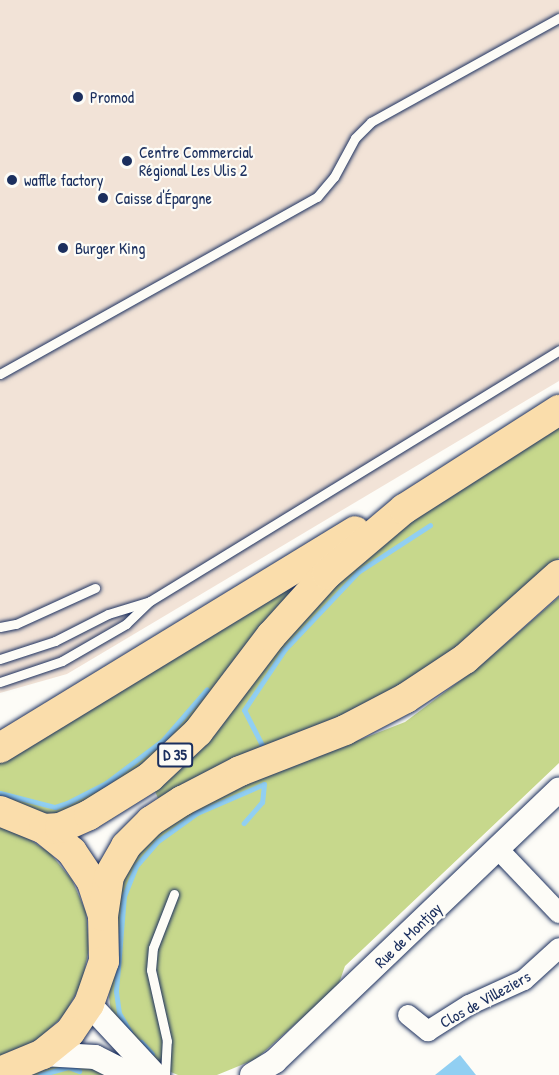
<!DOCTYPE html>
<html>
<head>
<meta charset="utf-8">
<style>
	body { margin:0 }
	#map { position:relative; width:559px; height:1075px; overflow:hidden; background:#fdfcf7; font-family:"Patrick Hand",sans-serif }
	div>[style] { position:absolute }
	.built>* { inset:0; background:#f2e3d7 }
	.green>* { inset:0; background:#c7d88c }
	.water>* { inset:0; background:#91cff2 }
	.stream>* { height:5px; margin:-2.5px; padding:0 2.5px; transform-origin:2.5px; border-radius:2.5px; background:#91cff2 }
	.roads { filter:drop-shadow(0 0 2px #1b2f5e) drop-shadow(0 0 2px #1b2f5e) }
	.service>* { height:9px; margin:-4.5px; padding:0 4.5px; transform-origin:4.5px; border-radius:4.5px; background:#fdfcf7 }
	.minor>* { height:20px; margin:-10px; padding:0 10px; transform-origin:10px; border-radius:10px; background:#fdfcf7 }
	.tertiary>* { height:24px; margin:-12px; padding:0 12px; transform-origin:12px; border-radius:12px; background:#fdfcf7 }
	.primary>* { height:30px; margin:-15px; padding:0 15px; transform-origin:15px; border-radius:15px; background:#faddab }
	.dots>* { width:16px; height:16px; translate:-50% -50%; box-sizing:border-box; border:3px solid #fdfcf7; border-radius:50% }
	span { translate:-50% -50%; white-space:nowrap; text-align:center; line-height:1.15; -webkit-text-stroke:4.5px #fdfcf7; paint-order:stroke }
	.shield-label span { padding:2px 4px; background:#fdfcf7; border:2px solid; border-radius:4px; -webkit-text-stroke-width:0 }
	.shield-label { font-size:15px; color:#1b2f5e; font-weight:700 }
	.poi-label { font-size:16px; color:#1b2f5e }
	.left { translate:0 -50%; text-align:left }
	.street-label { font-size:16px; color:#1b2f5e }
</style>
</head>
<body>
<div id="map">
	<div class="built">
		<div style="clip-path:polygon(0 0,559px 0,559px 381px,67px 674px,0 693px)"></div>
	</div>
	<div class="green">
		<div style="clip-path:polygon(559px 425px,559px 558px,495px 619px,439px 663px,378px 701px,159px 801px,155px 791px,326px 590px,434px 501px)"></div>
		<div style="clip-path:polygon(304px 580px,163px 752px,64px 814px,48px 816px,0 800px,0 758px)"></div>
		<div style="clip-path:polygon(559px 597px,559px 763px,345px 966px,338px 986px,256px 1059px,217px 1075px,178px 1075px,161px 1068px,111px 1011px,109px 997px,123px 871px,140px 845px,196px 804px,405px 722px,481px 665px)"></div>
		<div style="clip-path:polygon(0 827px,20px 833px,50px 853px,72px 880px,86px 912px,89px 948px,82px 983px,64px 1015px,38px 1040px,0 1057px)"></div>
		<div style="clip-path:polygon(88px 1063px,117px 1075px,31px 1075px,60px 1064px)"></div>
	</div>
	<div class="water">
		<div style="clip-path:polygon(460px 1055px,476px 1075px,435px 1075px)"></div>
	</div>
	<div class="stream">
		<div style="left:262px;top:745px;width:39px;rotate:-117deg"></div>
		<div style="left:244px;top:710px;width:73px;rotate:-56.1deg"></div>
		<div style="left:285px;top:649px;width:106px;rotate:-46.5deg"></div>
		<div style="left:358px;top:572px;width:86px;rotate:-33.1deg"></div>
		<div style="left:0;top:793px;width:57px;rotate:14.3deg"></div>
		<div style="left:55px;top:807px;width:13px;rotate:-18deg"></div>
		<div style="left:67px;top:803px;width:44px;rotate:-27.1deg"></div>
		<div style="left:106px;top:783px;width:71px;rotate:-37deg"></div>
		<div style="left:163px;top:740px;width:67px;rotate:-49.2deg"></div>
		<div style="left:130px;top:1032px;width:22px;rotate:-120deg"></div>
		<div style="left:119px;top:1013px;width:22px;rotate:-98deg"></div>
		<div style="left:116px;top:991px;width:95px;rotate:-85.2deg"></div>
		<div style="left:124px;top:896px;width:32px;rotate:-68deg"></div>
		<div style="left:136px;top:866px;width:33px;rotate:-49deg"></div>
		<div style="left:158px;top:841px;width:48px;rotate:-35.7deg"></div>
		<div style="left:197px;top:813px;width:73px;rotate:-23.4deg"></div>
		<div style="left:264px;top:784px;width:18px;rotate:96deg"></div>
		<div style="left:262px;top:802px;width:28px;rotate:131deg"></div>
		<div style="left:141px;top:1042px;width:16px;rotate:47deg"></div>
		<div style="left:40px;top:1075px;width:29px;rotate:-16deg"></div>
		<div style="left:68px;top:1067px;width:12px;rotate:20deg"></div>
	</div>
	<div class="roads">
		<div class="service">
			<div style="left:0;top:374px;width:363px;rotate:-29.2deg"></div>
			<div style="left:317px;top:197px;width:26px;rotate:-50deg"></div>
			<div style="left:334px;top:177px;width:44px;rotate:-61.7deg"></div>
			<div style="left:355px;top:138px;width:23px;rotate:-45deg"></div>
			<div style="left:371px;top:122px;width:215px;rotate:-29deg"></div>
			<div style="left:0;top:627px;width:16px;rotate:-11deg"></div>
			<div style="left:16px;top:624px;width:87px;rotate:-24.5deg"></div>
			<div style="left:0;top:659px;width:58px;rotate:-18.1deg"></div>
			<div style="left:55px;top:641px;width:59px;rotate:-27deg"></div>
			<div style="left:108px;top:614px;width:41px;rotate:-17.1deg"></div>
			<div style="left:0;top:682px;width:65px;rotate:-18.7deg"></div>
			<div style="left:62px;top:661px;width:74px;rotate:-30deg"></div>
			<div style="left:126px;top:624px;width:33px;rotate:-44deg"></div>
			<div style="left:150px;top:601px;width:480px;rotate:-31.5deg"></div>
			<div style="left:165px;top:1075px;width:34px;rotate:-87deg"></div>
			<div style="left:167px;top:1041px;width:73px;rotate:-102.7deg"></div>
			<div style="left:151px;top:970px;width:22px;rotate:-85deg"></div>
			<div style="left:153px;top:948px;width:58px;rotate:-68.7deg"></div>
		</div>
		<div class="minor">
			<div style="left:497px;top:848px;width:90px;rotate:46.4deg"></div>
			<div style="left:408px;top:1015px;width:26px;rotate:39deg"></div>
			<div style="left:428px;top:1031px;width:49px;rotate:-32.4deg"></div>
			<div style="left:469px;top:1005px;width:60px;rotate:-24.4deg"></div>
			<div style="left:524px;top:980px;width:47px;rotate:-42.4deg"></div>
		</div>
		<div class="tertiary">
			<div style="left:89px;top:1004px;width:97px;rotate:47.1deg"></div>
			<div style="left:43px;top:1054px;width:52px;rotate:3.3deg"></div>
			<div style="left:95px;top:1057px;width:40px;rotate:26.6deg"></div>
			<div style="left:252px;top:1075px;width:27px;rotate:-31deg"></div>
			<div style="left:275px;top:1061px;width:393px;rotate:-43.7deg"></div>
		</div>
		<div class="primary">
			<div style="left:0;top:748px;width:416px;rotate:-31.4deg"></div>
			<div style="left:0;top:811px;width:48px;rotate:22.2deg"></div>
			<div style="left:44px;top:829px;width:36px;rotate:39deg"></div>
			<div style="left:72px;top:852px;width:36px;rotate:56deg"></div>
			<div style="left:92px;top:882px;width:36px;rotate:72deg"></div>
			<div style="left:103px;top:916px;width:45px;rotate:88.7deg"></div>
			<div style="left:104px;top:961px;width:46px;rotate:109.2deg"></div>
			<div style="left:89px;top:1004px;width:34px;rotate:124deg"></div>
			<div style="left:70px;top:1032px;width:35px;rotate:141deg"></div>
			<div style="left:43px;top:1054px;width:47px;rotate:157.3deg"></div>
			<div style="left:44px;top:829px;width:16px;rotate:-4deg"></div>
			<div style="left:60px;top:828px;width:32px;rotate:-24deg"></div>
			<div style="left:89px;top:815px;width:72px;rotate:-31.9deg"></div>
			<div style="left:150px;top:777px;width:66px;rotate:-43.2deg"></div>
			<div style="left:198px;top:732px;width:121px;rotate:-52.8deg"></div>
			<div style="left:271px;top:636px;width:84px;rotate:-47.9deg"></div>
			<div style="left:327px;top:574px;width:101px;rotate:-40.2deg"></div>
			<div style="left:404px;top:509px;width:184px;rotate:-32.6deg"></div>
			<div style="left:103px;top:916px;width:40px;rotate:-81.5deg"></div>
			<div style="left:109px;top:876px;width:34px;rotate:-60deg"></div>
			<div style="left:126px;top:846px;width:35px;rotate:-45deg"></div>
			<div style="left:151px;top:821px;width:37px;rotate:-33deg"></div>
			<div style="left:182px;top:801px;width:65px;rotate:-27.3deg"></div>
			<div style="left:240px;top:771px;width:113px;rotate:-21.3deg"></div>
			<div style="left:345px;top:730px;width:69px;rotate:-27.7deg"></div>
			<div style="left:406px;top:698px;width:71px;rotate:-33.5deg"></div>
			<div style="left:465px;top:659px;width:126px;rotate:-41.8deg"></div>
		</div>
	</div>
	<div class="dots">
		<div style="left:78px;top:97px;background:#1b2f5e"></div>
		<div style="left:127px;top:161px;background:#1b2f5e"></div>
		<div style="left:12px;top:180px;background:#1b2f5e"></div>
		<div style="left:103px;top:198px;background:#1b2f5e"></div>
		<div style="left:63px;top:248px;background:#1b2f5e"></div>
	</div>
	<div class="shield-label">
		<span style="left:175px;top:755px">D 35</span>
	</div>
	<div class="poi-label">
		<span class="left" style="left:90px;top:97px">Promod</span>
		<span class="left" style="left:139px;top:161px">Centre Commercial<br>Régional Les Ulis 2</span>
		<span class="left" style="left:24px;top:180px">waffle factory</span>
		<span class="left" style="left:115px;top:198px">Caisse d'Épargne</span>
		<span class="left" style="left:75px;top:248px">Burger King</span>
	</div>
	<div class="street-label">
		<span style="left:408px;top:935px;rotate:-44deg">Rue de Montjay</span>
		<span style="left:485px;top:999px;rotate:-29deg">Clos de Villeziers</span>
	</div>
</div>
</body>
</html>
